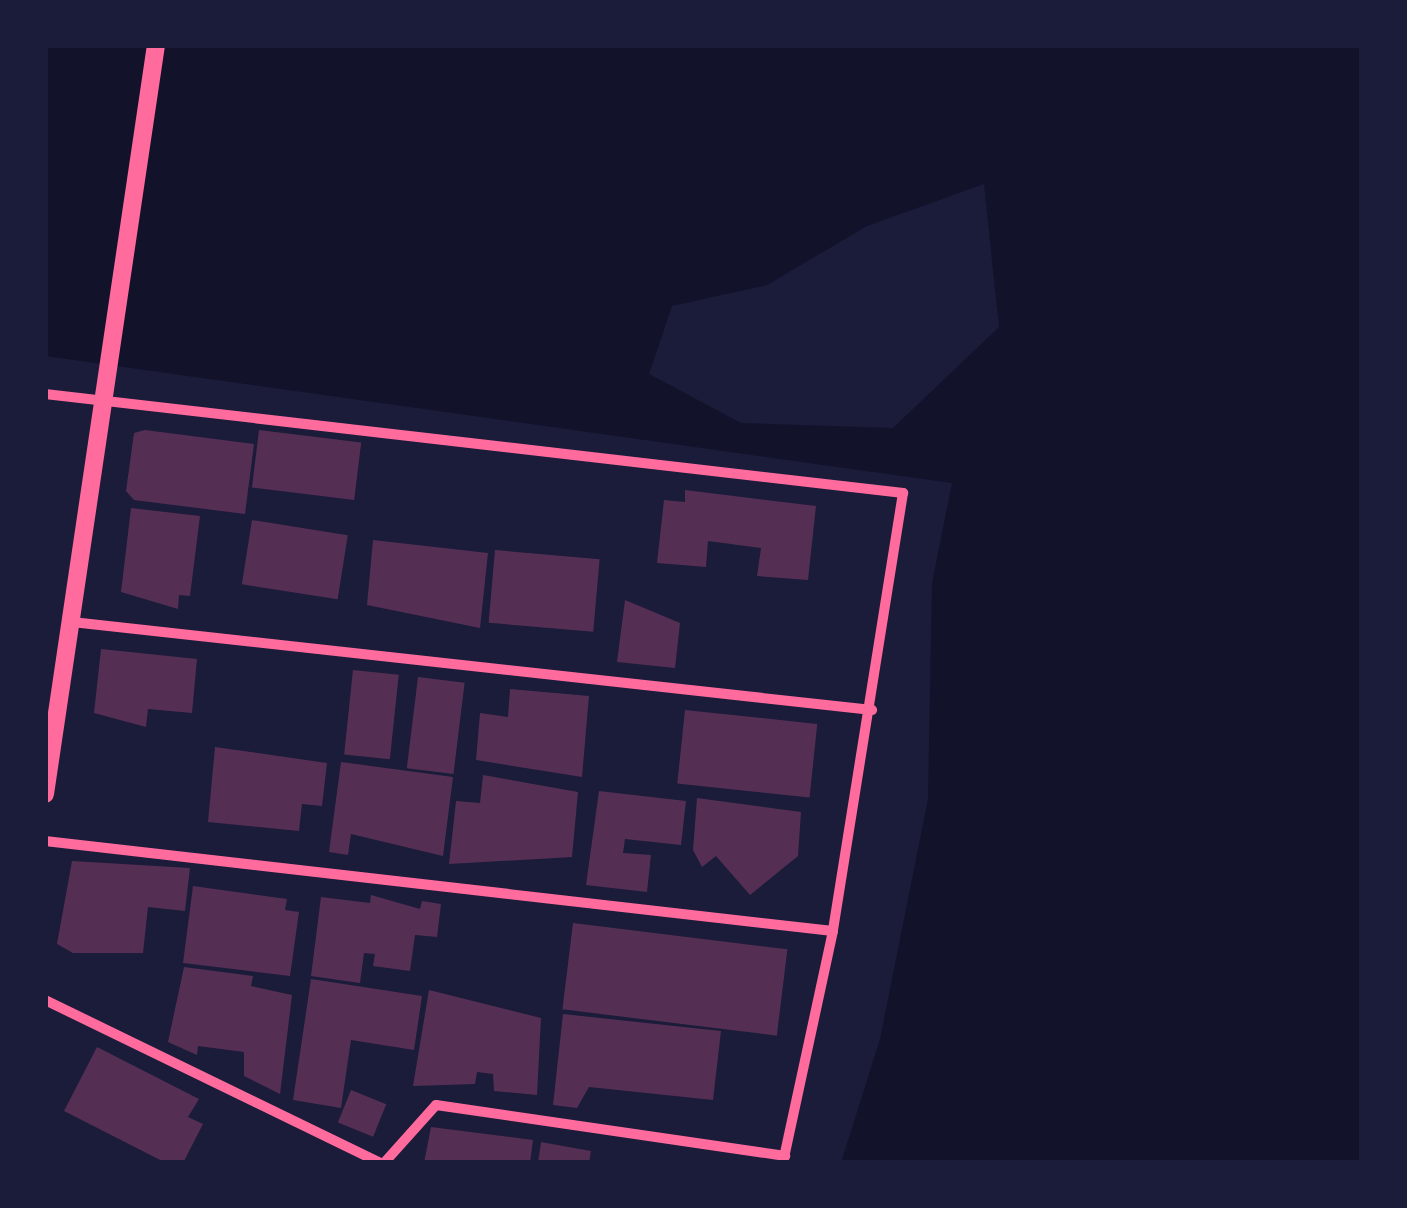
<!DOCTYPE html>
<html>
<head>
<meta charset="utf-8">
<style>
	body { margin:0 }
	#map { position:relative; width:1407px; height:1208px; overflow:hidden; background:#1b1b3a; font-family:"Public Sans",sans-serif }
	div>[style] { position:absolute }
	.water>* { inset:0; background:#12122b }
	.building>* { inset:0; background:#542f53; transform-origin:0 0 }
	.minor>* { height:10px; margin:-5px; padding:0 5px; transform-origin:5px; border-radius:5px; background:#ff6b9d }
	.tertiary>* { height:18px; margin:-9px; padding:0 9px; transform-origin:9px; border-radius:9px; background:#ff6b9d }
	span { translate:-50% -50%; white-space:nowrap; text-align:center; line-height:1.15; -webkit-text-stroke:8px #1b1b3a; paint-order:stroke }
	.frame { position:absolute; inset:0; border:48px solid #1b1b3a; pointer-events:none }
</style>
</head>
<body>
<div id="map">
	<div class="water">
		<div style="clip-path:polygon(evenodd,45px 45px,1362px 45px,1362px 1163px,841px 1163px,880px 1039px,928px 799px,932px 583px,952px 483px,45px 356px,45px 45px,984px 184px,999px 327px,893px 428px,741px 423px,649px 374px,672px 306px,767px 285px,867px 226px,984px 184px)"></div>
	</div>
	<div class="building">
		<div style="clip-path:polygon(145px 430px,254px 444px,245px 514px,134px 500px,126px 491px,134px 433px)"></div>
		<div style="left:259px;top:430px;width:103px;height:58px;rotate:7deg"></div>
		<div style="clip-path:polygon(685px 490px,816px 506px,808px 580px,757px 576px,761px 548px,708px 541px,706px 567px,657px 563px,664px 500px,685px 502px)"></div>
		<div style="clip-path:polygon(131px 508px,200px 516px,190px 596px,179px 595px,178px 609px,121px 592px)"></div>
		<div style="left:252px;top:520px;width:97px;height:65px;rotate:9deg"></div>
		<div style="clip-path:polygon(373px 540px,488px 553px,480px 628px,367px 605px)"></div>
		<div style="left:495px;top:550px;width:105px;height:73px;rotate:5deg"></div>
		<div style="clip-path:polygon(625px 600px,680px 623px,675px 668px,617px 662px)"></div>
		<div style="clip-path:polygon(101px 649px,197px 659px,192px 713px,148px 709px,146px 727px,94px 713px)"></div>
		<div style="left:353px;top:670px;width:46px;height:85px;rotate:6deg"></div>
		<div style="left:418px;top:677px;width:47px;height:92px;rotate:7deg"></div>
		<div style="clip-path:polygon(510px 689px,589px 696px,582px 777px,476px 760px,480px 713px,508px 717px)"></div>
		<div style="left:685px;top:710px;width:133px;height:74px;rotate:6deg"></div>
		<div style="clip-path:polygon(215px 747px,327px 763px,322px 806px,302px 804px,299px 831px,208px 822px)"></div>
		<div style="clip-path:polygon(341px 762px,453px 777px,443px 856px,351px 834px,348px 855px,329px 852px)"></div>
		<div style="clip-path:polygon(483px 775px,578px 792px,572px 857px,449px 864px,456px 801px,480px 803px)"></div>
		<div style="clip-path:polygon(599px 791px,686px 801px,681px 845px,625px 839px,623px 853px,651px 855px,647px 892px,586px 885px)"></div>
		<div style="clip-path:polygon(697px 798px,801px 812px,798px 856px,750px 895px,716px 856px,702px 867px,693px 850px)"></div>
		<div style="clip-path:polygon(72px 861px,190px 868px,185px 911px,148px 907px,143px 953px,73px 953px,57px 944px)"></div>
		<div style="clip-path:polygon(193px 886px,287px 899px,285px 910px,299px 912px,290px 976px,183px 963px)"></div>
		<div style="clip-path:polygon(371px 895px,420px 909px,422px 901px,441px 904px,437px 937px,415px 935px,410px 971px,373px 966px,375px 954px,364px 953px,360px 983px,311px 976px,321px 897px,370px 903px)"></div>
		<div style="left:573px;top:923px;width:216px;height:87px;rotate:7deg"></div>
		<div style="clip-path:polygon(184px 967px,253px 976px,251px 986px,292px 995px,280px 1094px,244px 1076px,244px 1052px,198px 1046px,197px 1055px,168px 1042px)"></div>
		<div style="clip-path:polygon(311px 979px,422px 996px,414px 1050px,351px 1040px,341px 1108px,293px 1100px)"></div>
		<div style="clip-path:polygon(429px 990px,541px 1018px,537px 1095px,494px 1091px,493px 1074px,477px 1072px,475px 1084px,413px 1086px)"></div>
		<div style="clip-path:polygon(563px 1014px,721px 1031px,713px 1100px,589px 1087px,577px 1108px,553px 1105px)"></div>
		<div style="clip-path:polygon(97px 1047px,199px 1099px,188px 1117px,203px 1124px,183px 1163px,166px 1163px,64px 1111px)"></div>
		<div style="left:351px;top:1090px;width:38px;height:35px;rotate:22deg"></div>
		<div style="clip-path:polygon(431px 1127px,533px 1140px,530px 1163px,424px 1163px)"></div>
		<div style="clip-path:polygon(541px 1142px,591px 1151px,589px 1163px,538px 1163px)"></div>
	</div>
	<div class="minor">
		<div style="left:45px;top:394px;width:864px;rotate:6.58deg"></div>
		<div style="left:903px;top:493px;width:444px;rotate:99.1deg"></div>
		<div style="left:833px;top:931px;width:237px;rotate:102.2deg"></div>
		<div style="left:72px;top:622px;width:805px;rotate:6.28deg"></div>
		<div style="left:45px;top:841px;width:793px;rotate:6.52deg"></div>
		<div style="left:45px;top:1000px;width:373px;rotate:25.9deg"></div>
		<div style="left:384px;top:1163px;width:78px;rotate:-48.1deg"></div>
		<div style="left:436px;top:1105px;width:353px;rotate:8.3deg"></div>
	</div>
	<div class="tertiary">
		<div style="left:45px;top:794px;width:757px;rotate:-81.57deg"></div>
	</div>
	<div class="frame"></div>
</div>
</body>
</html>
